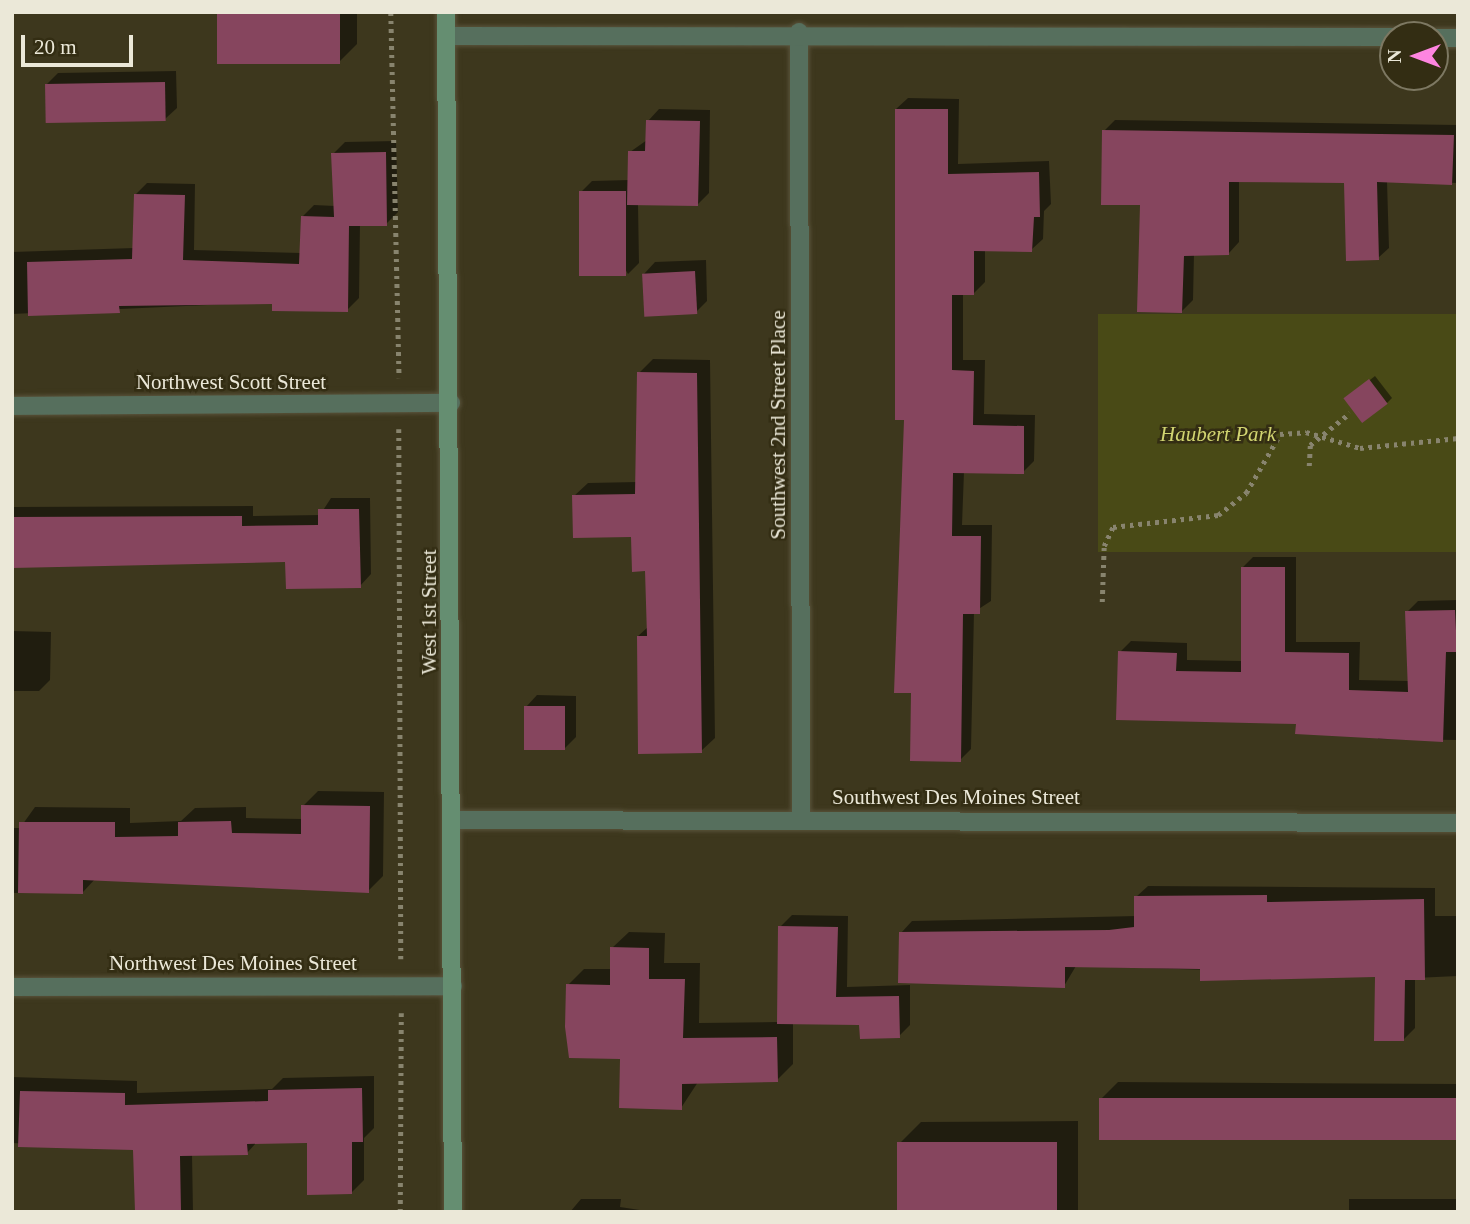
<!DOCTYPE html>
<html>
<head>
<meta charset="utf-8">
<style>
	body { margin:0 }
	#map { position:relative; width:1470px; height:1224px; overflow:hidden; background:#3d371d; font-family:Georgia,serif }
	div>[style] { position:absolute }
	.green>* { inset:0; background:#494a16; transform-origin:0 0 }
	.shadow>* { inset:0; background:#0007; transform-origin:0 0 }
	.building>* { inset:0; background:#86455e; transform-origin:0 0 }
	.path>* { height:4.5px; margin-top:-2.25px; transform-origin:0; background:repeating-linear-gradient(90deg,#88846e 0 3.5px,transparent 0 8.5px) }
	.roads { filter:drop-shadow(0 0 2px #59533b) drop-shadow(0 0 2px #59533b) }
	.minor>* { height:18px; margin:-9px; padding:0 9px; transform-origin:9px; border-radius:9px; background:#566f5d }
	.secondary>* { height:18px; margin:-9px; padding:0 9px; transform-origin:9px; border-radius:9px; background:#658e71 }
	span { translate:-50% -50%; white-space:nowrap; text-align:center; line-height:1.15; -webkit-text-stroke:5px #332d13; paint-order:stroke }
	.street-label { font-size:21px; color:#ebe8d8 }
	.park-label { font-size:21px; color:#d1d470; font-style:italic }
	.frame { position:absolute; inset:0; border:14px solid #ebe8d8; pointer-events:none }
	.north { position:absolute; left:1379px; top:21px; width:70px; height:70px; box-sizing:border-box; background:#332d13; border:2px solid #7d7862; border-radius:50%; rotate:270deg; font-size:19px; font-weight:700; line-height:28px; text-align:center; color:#ebe8d8 }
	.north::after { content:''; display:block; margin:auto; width:24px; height:32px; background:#fe85e0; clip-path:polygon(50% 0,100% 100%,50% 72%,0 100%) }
	.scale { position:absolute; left:21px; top:35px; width:112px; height:32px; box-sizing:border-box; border:4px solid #ebe8d8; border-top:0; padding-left:9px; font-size:21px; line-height:24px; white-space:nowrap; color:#ebe8d8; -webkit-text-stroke:5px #332d13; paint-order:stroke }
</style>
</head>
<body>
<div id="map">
	<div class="green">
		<div style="left:1098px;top:314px;width:360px;height:238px"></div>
	</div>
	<div class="shadow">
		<div style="clip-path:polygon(219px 12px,357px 12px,357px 44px,340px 61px)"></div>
		<div style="clip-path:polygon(176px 71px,177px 108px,165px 119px,46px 85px,58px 73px)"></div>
		<div style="clip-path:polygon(908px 98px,959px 99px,958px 164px,1049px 161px,1051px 204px,1044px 211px,1043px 239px,1031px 250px,985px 249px,985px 282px,974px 293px,963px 293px,963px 360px,985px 360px,984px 414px,1035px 415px,1034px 461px,1023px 472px,964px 472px,962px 525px,992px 525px,991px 601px,974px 612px,971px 749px,960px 760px,913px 692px,896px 109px)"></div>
		<div style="clip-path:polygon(659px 109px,710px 110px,709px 193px,698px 204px,638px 204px,639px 263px,628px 274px,581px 192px,592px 181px,629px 180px,630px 152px,647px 140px,648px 121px)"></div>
		<div style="clip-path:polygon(1115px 120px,1458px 125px,1458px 183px,1387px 181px,1389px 248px,1378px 258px,1346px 181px,1239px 181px,1239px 242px,1229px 253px,1194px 254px,1193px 300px,1182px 311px,1142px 203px,1104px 131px)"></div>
		<div style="clip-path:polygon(396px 141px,398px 212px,386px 224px,360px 224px,359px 298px,347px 310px,274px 302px,12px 314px,12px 252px,134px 248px,136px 194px,147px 183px,195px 184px,194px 250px,301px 253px,302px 217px,314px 205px,335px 206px,333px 154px,345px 142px)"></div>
		<div style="clip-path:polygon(706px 260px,707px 301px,696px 312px,644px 274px,655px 262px)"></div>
		<div style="clip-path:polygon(653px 359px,710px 360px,715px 738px,701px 751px,638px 636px,648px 627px,647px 569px,633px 535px,574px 496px,588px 483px,637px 482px,639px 373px)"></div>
		<div style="clip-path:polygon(1375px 376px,1392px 398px,1387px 403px,1352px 394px)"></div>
		<div style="clip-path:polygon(331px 498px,370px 498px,371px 574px,360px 586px,287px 560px,12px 567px,12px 507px,253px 506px,253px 516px,320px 515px)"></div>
		<div style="clip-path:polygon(1253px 557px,1296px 557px,1296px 642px,1360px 642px,1359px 680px,1409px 681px,1407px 612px,1418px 601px,1458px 600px,1458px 740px,1378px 739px,1378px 734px,1297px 722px,1120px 652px,1131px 641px,1187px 643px,1187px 660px,1242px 661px,1242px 568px)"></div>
		<div style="clip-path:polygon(12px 631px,51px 632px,50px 680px,39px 691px,12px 691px)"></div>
		<div style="clip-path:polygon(537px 695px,576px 696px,576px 737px,564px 749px,526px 707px)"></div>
		<div style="clip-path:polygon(318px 791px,384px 792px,383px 876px,368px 891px,96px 878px,83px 892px,12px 893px,12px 828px,20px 828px,35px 807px,130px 808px,130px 823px,181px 821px,195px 808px,246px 807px,246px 818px,303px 819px,303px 806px)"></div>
		<div style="clip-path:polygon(1148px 886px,1435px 888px,1435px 916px,1458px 916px,1458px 976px,1415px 978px,1415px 1028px,1403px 1040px,1377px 975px,1076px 966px,1064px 986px,901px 933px,912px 921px,1136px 916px,1136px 897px)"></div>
		<div style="clip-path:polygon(792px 915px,848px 916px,847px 987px,910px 985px,910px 1025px,899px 1036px,861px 1023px,793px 1022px,793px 1064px,777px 1080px,698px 1082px,681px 1108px,622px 1057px,568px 985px,584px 969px,612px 969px,612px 948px,629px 932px,665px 933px,664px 963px,700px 963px,699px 1023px,779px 1022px,780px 927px)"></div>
		<div style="clip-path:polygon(374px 1076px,374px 1128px,364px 1138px,364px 1180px,351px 1193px,309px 1141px,257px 1142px,247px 1153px,192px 1154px,193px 1212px,136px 1212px,135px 1148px,12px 1143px,12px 1077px,137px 1081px,137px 1093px,272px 1089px,283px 1078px)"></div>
		<div style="clip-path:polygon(1118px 1082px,1458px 1084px,1458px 1140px,1101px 1099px)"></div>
		<div style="clip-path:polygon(1078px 1121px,1078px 1212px,899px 1212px,899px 1144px,921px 1122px)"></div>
		<div style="clip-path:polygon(581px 1199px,621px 1199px,620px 1207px,653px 1212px,570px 1212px)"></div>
		<div style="left:1349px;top:1199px;width:109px;height:18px"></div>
	</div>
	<div class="building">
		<div style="left:217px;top:12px;width:123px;height:52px"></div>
		<div style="left:165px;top:82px;width:39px;height:120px;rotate:89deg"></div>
		<div style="clip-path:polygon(895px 109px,948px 109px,948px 174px,1039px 172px,1040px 217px,1034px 217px,1032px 252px,974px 251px,974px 295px,952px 295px,952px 370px,974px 371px,973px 425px,1024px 426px,1024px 474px,953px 473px,952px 536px,981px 536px,980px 614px,963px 614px,961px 762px,910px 761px,911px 693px,894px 693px,904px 420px,895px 420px)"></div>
		<div style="clip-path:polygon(646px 120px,700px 121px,698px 206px,627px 205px,628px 151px,645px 151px)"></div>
		<div style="clip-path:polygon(1102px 130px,1454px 135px,1452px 185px,1377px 182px,1379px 260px,1346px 261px,1344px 183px,1229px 182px,1229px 255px,1184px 256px,1182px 313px,1137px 312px,1140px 205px,1101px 205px)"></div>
		<div style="clip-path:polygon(386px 152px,387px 226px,349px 226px,348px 312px,272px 311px,272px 304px,119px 306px,120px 313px,28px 316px,27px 262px,132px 259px,134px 194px,185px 195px,183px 260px,299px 264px,301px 216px,334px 217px,331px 153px)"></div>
		<div style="left:579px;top:191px;width:47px;height:85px"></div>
		<div style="left:695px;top:271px;width:43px;height:53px;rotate:87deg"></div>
		<div style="clip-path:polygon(637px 372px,697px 373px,702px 753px,638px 754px,637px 636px,647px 636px,645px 571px,632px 572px,631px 537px,573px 538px,572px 495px,635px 494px)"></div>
		<div style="left:1369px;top:379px;width:31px;height:32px;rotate:53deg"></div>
		<div style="clip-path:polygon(318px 509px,359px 509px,361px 588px,286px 589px,285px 562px,12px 568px,12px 517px,242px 516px,242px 526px,318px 525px)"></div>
		<div style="clip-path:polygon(1241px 567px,1285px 567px,1285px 652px,1349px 653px,1349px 690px,1408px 692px,1405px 611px,1455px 610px,1457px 652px,1446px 652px,1443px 742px,1295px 734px,1296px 724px,1116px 720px,1118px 651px,1177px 653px,1176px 671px,1241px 672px)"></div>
		<div style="left:524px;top:706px;width:41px;height:44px"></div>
		<div style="clip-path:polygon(301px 805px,370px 806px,369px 893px,83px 880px,83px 894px,18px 893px,19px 822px,115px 822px,115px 837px,178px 836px,178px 822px,231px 821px,232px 833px,301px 834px)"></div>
		<div style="clip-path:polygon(1267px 895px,1267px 902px,1424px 899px,1425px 980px,1405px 980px,1404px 1041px,1374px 1041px,1375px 977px,1200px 981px,1200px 969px,1065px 967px,1065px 988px,898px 983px,899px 932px,1109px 930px,1134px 927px,1134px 896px)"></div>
		<div style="clip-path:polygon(778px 926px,838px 927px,836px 997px,899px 996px,900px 1038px,860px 1039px,859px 1025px,777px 1024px)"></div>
		<div style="clip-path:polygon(610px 947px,649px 948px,649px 979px,685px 979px,683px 1038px,777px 1037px,778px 1082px,682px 1084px,682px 1110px,619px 1108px,620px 1059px,569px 1058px,565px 1027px,566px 984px,610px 985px)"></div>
		<div style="clip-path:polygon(362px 1088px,363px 1142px,352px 1142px,352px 1194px,307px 1195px,307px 1143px,247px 1144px,248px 1155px,180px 1156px,181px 1212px,135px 1212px,133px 1150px,18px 1147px,20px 1091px,125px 1093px,125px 1105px,268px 1101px,268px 1090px)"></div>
		<div style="left:1099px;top:1098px;width:359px;height:42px"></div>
		<div style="left:1057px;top:1142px;width:70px;height:160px;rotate:90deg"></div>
	</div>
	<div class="path">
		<div style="left:391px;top:12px;width:366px;rotate:88.7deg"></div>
		<div style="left:399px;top:429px;width:530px;rotate:89.78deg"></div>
		<div style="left:1309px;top:466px;width:21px;rotate:-87deg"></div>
		<div style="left:1310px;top:445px;width:51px;rotate:-38.7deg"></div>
		<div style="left:1102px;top:602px;width:56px;rotate:-88deg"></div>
		<div style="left:1104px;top:546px;width:21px;rotate:-65deg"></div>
		<div style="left:1113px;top:527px;width:106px;rotate:-6.5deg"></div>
		<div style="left:1218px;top:515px;width:36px;rotate:-38deg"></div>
		<div style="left:1246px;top:493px;width:68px;rotate:-60deg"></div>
		<div style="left:1280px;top:434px;width:26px;rotate:-4deg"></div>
		<div style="left:1306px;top:432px;width:56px;rotate:16.5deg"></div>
		<div style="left:1360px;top:448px;width:99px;rotate:-5.8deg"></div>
		<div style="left:400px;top:1212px;width:199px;rotate:-89.7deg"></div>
	</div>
	<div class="roads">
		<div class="minor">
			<div style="left:799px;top:32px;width:786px;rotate:89.85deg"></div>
			<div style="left:447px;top:36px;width:946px;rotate:0.06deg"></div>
			<div style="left:1435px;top:38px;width:23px"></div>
			<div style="left:12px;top:406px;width:439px;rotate:-0.4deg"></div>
			<div style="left:453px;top:820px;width:1005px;rotate:0.17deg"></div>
			<div style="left:12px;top:987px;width:441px;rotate:-0.1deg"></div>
		</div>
		<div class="secondary">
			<div style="left:446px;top:12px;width:1200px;rotate:89.67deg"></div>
		</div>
	</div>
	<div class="street-label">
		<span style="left:231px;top:382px">Northwest Scott Street</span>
		<span style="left:778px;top:425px;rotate:-90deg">Southwest 2nd Street Place</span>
		<span style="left:429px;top:612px;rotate:-90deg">West 1st Street</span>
		<span style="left:956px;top:797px">Southwest Des Moines Street</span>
		<span style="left:233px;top:963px">Northwest Des Moines Street</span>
	</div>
	<div class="park-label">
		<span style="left:1218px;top:434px">Haubert Park</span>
	</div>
	<div class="frame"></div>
	<div class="north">N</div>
	<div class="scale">20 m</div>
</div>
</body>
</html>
